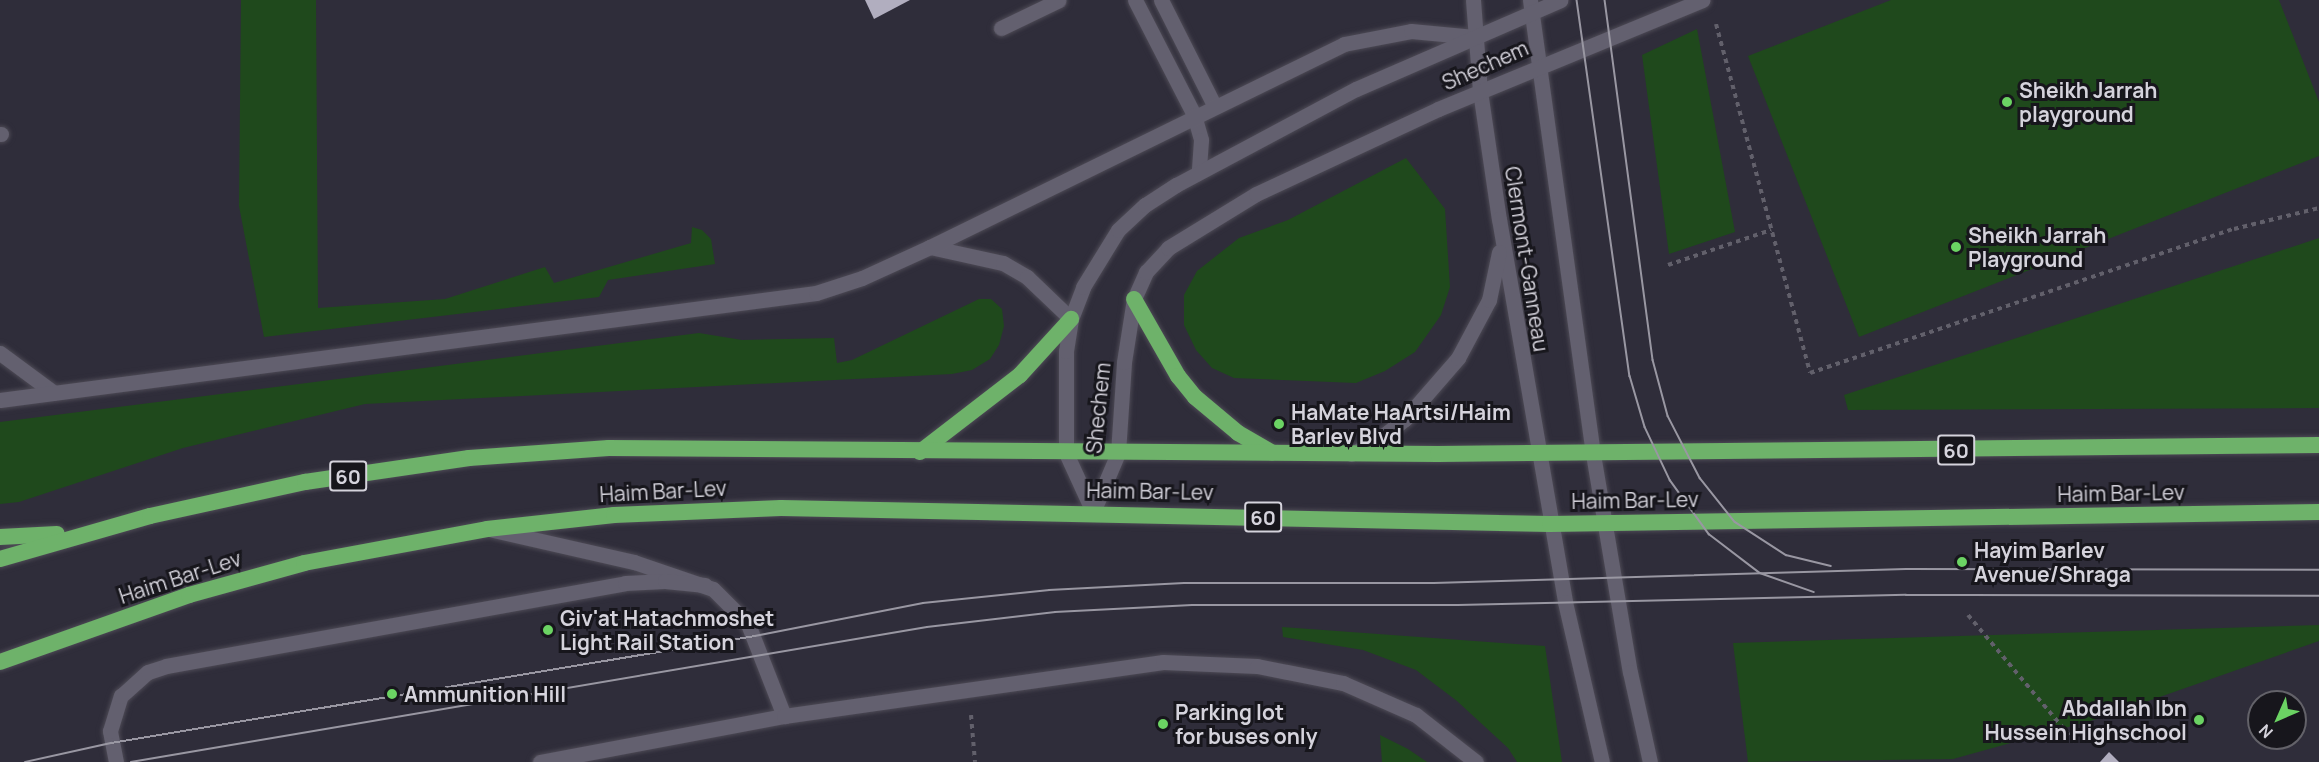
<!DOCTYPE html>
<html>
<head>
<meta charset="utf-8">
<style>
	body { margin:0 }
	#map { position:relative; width:2319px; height:762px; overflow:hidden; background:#2f2d3a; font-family:Manrope,sans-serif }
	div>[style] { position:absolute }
	.green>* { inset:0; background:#1f491c }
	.building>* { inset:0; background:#b1aebf }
	.path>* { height:4px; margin-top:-2px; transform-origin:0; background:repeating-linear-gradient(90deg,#62606b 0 4.5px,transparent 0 9px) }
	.roads { filter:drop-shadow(0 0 2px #4d4a55) drop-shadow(0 0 2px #4d4a55) }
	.service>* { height:15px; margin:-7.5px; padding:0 7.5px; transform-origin:7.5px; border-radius:7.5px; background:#63606f }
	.tertiary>* { height:15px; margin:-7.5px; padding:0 7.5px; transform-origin:7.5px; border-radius:7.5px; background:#63606f }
	.trunk>* { height:16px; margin:-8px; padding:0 8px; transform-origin:8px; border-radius:8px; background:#6eb26a }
	.tram>* { height:1.5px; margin:-0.75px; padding:0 0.75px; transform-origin:0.75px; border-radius:0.75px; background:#9997a2 }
	.dots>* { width:16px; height:16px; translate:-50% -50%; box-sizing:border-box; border:3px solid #17161c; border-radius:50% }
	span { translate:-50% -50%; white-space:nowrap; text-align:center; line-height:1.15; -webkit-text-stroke:6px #17161c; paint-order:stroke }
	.shield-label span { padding:2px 4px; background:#17161c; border:2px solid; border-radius:4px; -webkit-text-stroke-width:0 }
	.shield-label { font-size:20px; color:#d5d3dc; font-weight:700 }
	.street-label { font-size:21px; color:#d5d3dc }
	.poi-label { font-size:21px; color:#d5d3dc; font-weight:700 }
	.left { translate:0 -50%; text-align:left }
	.right { translate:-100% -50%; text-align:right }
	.north { position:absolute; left:2247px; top:690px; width:60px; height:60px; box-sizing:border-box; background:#17161c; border:2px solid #636269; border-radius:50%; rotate:225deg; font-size:16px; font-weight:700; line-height:24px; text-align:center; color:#d5d3dc }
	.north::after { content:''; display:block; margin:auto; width:21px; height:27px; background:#6bd363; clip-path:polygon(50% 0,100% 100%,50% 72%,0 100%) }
</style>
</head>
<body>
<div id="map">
	<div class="green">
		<div style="clip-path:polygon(241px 0,316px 0,318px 308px,445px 299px,545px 267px,554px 283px,691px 243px,692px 227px,702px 230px,711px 239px,715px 264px,608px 280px,599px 297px,264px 337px,239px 206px)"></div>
		<div style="clip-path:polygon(1891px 0,2279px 0,2319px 102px,2319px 156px,1859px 337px,1748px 56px)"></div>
		<div style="clip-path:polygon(1697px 29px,1735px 232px,1669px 254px,1642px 55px)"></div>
		<div style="clip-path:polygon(1406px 158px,1445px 209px,1450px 287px,1441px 315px,1415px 352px,1385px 371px,1356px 383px,1234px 378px,1212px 368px,1196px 350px,1184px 325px,1184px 295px,1197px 271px,1239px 238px,1288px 220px)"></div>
		<div style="clip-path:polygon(2319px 238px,2319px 408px,1848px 410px,1844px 395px)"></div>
		<div style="clip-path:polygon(979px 299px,991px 299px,1002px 309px,1004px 326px,999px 345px,990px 359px,972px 370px,952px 374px,365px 404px,183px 448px,19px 502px,0 504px,0 422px,699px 333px,742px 340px,834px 338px,837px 363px,852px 360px)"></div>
		<div style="clip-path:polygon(2319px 625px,2319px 641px,2097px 719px,1953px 759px,1748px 762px,1733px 643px)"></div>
		<div style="clip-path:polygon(1282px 627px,1545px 646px,1562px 762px,1517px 762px,1508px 748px,1457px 701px,1416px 670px,1363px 650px,1283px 637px)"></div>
		<div style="clip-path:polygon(1380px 735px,1408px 749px,1427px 762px,1382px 762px)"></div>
	</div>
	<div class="building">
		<div style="clip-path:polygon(865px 0,910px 0,874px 19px)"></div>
		<div style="clip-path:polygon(2109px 752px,2119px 762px,2100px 762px)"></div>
	</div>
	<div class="path">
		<div style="left:1716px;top:24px;width:361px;rotate:74.9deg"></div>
		<div style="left:1810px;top:373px;width:448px;rotate:-18.8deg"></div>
		<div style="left:2234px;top:229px;width:88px;rotate:-13.9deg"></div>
		<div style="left:1668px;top:265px;width:109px;rotate:-18.8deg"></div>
		<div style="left:1968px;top:615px;width:166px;rotate:49.9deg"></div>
		<div style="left:971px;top:715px;width:47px;rotate:85.1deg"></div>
	</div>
	<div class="roads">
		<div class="service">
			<div style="left:1135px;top:0;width:129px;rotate:62.8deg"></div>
			<div style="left:1194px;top:115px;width:26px;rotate:74deg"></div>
			<div style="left:1201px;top:140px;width:32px;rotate:94deg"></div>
			<div style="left:1161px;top:0;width:118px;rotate:63.2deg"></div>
			<div style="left:1001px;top:28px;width:64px;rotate:-25.8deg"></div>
			<div style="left:0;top:134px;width:1px"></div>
			<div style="left:930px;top:247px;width:75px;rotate:12.4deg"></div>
			<div style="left:1003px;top:263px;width:28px;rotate:30deg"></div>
			<div style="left:1027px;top:277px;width:61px;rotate:43.7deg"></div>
			<div style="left:0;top:353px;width:67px;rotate:36.5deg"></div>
			<div style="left:0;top:400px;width:823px;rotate:-7.47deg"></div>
			<div style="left:816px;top:293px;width:48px;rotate:-18.1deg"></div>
			<div style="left:862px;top:278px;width:75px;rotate:-24.5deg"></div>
			<div style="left:930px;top:247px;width:461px;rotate:-26.1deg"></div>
			<div style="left:1344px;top:44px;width:68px;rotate:-11deg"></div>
			<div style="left:1411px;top:31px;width:64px;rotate:5.4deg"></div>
			<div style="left:493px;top:530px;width:145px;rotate:12.8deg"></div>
			<div style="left:634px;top:562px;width:83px;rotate:18.9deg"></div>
			<div style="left:713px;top:589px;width:49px;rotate:45deg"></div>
			<div style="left:748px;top:624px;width:99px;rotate:68.6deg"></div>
			<div style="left:116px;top:762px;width:32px;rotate:-101deg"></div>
			<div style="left:110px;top:731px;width:37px;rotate:-73deg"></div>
			<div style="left:121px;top:696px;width:36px;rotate:-42deg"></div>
			<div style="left:148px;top:672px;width:19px;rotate:-18deg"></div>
			<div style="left:166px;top:666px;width:466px;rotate:-10.2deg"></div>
			<div style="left:625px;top:583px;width:40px;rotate:-2.9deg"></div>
			<div style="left:665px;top:581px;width:40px;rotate:5.7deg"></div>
			<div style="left:540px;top:762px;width:248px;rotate:-10.7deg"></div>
			<div style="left:784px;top:716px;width:383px;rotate:-8.1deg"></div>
			<div style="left:1163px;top:662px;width:94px;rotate:2.4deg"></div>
			<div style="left:1257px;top:666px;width:88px;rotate:11.2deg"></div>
			<div style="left:1343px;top:683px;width:80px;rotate:23.7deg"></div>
			<div style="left:1416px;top:715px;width:76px;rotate:38.1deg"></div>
		</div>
		<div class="tertiary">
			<div style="left:1473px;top:0;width:91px;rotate:85.6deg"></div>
			<div style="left:1480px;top:91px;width:129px;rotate:81.6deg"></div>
			<div style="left:1499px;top:219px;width:389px;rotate:80.2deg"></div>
			<div style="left:1565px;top:602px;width:164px;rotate:77deg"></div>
			<div style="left:1530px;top:0;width:458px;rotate:82.1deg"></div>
			<div style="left:1593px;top:454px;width:221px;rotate:80.4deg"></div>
			<div style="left:1630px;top:672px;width:92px;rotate:77.5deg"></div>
			<div style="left:1351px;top:454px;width:25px;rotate:-26deg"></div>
			<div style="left:1374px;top:443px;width:39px;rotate:-38deg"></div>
			<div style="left:1405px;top:419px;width:81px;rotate:-49deg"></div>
			<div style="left:1458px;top:358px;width:66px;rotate:-61.9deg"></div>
			<div style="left:1489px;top:300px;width:49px;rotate:-78.2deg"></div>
			<div style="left:1093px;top:512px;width:64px;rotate:-67deg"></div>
			<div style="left:1118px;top:453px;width:91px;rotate:-86.2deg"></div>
			<div style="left:1124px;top:362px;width:64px;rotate:-81deg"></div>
			<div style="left:1134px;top:299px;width:30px;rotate:-66deg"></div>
			<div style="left:1146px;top:272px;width:33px;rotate:-47deg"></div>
			<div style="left:1168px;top:248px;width:103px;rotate:-31.5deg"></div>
			<div style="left:1256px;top:194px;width:201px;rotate:-25deg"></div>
			<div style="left:1438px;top:109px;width:286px;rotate:-22.4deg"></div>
			<div style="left:1093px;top:512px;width:65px;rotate:-114.6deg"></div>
			<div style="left:1066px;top:453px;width:102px;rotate:-90deg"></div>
			<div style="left:1066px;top:351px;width:32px;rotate:-81deg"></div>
			<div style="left:1071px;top:319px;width:34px;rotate:-69deg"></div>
			<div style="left:1083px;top:287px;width:67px;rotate:-58.4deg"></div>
			<div style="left:1118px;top:230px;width:37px;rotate:-43deg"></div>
			<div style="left:1145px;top:205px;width:37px;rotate:-33deg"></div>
			<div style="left:1176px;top:185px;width:204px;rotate:-28.1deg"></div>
			<div style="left:1356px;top:89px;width:223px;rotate:-23.5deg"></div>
		</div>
		<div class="trunk">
			<div style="left:1134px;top:299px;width:89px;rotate:60.3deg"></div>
			<div style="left:1178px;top:376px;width:27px;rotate:51deg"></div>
			<div style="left:1195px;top:397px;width:56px;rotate:39.9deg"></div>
			<div style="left:1238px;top:433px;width:39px;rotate:30deg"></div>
			<div style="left:920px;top:452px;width:126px;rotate:-37.6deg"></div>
			<div style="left:1020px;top:375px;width:76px;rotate:-47.7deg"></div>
			<div style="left:0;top:537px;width:57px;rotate:-3deg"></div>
			<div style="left:0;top:559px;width:156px;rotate:-16deg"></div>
			<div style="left:150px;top:516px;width:159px;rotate:-12.4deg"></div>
			<div style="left:305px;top:482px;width:166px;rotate:-8.3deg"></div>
			<div style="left:469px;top:458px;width:140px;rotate:-4.1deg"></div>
			<div style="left:609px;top:448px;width:829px;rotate:0.41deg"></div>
			<div style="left:1438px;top:454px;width:881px;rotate:-0.59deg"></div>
			<div style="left:0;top:662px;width:201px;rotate:-19.5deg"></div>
			<div style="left:189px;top:595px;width:119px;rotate:-15.5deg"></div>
			<div style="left:304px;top:563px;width:186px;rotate:-10.5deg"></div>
			<div style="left:487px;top:529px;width:128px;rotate:-6.3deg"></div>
			<div style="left:614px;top:515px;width:167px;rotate:-2.4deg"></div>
			<div style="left:781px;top:508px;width:769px;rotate:1.19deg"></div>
			<div style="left:1550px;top:524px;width:769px;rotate:-0.89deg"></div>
		</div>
	</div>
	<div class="tram">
		<div style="left:1577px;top:0;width:380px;rotate:82deg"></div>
		<div style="left:1630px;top:376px;width:53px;rotate:73.6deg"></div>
		<div style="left:1645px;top:427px;width:59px;rotate:64.7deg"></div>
		<div style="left:1670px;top:480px;width:67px;rotate:54.2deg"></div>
		<div style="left:1709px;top:534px;width:64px;rotate:37.4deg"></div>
		<div style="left:1760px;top:573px;width:57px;rotate:19.4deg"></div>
		<div style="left:1605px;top:0;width:363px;rotate:82.4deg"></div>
		<div style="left:1653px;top:360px;width:58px;rotate:75deg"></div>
		<div style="left:1668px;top:416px;width:70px;rotate:62.7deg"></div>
		<div style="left:1700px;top:478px;width:56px;rotate:51.5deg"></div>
		<div style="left:1735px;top:522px;width:61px;rotate:32.9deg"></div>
		<div style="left:1786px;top:555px;width:46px;rotate:13.7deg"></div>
		<div style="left:25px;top:762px;width:88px;rotate:-12.5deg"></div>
		<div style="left:111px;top:743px;width:653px;rotate:-9.43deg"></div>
		<div style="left:755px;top:636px;width:171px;rotate:-11.1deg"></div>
		<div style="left:923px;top:603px;width:127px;rotate:-5.9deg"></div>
		<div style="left:1049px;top:590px;width:135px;rotate:-3deg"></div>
		<div style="left:1184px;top:583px;width:250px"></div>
		<div style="left:1434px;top:583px;width:472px;rotate:-1.7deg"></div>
		<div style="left:1906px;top:569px;width:413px;rotate:0.1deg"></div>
		<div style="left:131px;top:762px;width:807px;rotate:-9.63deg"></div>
		<div style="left:927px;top:627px;width:129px;rotate:-6.7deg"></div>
		<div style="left:1055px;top:612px;width:137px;rotate:-2.9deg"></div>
		<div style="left:1192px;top:605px;width:266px"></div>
		<div style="left:1458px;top:605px;width:448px;rotate:-1.3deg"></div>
		<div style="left:1906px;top:595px;width:413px;rotate:0.1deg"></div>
	</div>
	<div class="dots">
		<div style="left:2007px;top:102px;background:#6bd363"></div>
		<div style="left:1956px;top:247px;background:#6bd363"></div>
		<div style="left:1279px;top:424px;background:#6bd363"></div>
		<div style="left:1962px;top:562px;background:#6bd363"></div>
		<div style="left:548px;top:630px;background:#6bd363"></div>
		<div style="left:392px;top:694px;background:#6bd363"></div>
		<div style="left:2199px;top:720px;background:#6bd363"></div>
		<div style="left:1163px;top:724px;background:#6bd363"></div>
	</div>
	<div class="shield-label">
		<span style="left:1956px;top:450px">60</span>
		<span style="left:348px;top:476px">60</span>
		<span style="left:1263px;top:517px">60</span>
	</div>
	<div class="street-label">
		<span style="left:1485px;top:65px;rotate:-24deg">Shechem</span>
		<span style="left:1527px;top:259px;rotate:81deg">Clermont-Ganneau</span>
		<span style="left:1098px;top:408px;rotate:-84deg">Shechem</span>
		<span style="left:663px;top:491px;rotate:-3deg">Haim Bar-Lev</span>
		<span style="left:1150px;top:491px;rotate:1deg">Haim Bar-Lev</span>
		<span style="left:2121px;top:493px;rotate:-1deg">Haim Bar-Lev</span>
		<span style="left:1635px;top:500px;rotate:-1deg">Haim Bar-Lev</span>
		<span style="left:180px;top:577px;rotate:-18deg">Haim Bar-Lev</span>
	</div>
	<div class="poi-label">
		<span class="left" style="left:2019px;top:102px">Sheikh Jarrah<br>playground</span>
		<span class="left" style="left:1968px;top:247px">Sheikh Jarrah<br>Playground</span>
		<span class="left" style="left:1291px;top:424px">HaMate HaArtsi/Haim<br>Barlev Blvd</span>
		<span class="left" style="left:1974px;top:562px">Hayim Barlev<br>Avenue/Shraga</span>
		<span class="left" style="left:560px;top:630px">Giv'at Hatachmoshet<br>Light Rail Station</span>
		<span class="left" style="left:404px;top:694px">Ammunition Hill</span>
		<span class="right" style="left:2187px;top:720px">Abdallah Ibn<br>Hussein Highschool</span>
		<span class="left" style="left:1175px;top:724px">Parking lot<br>for buses only</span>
	</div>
	<div class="north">N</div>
</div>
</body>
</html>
